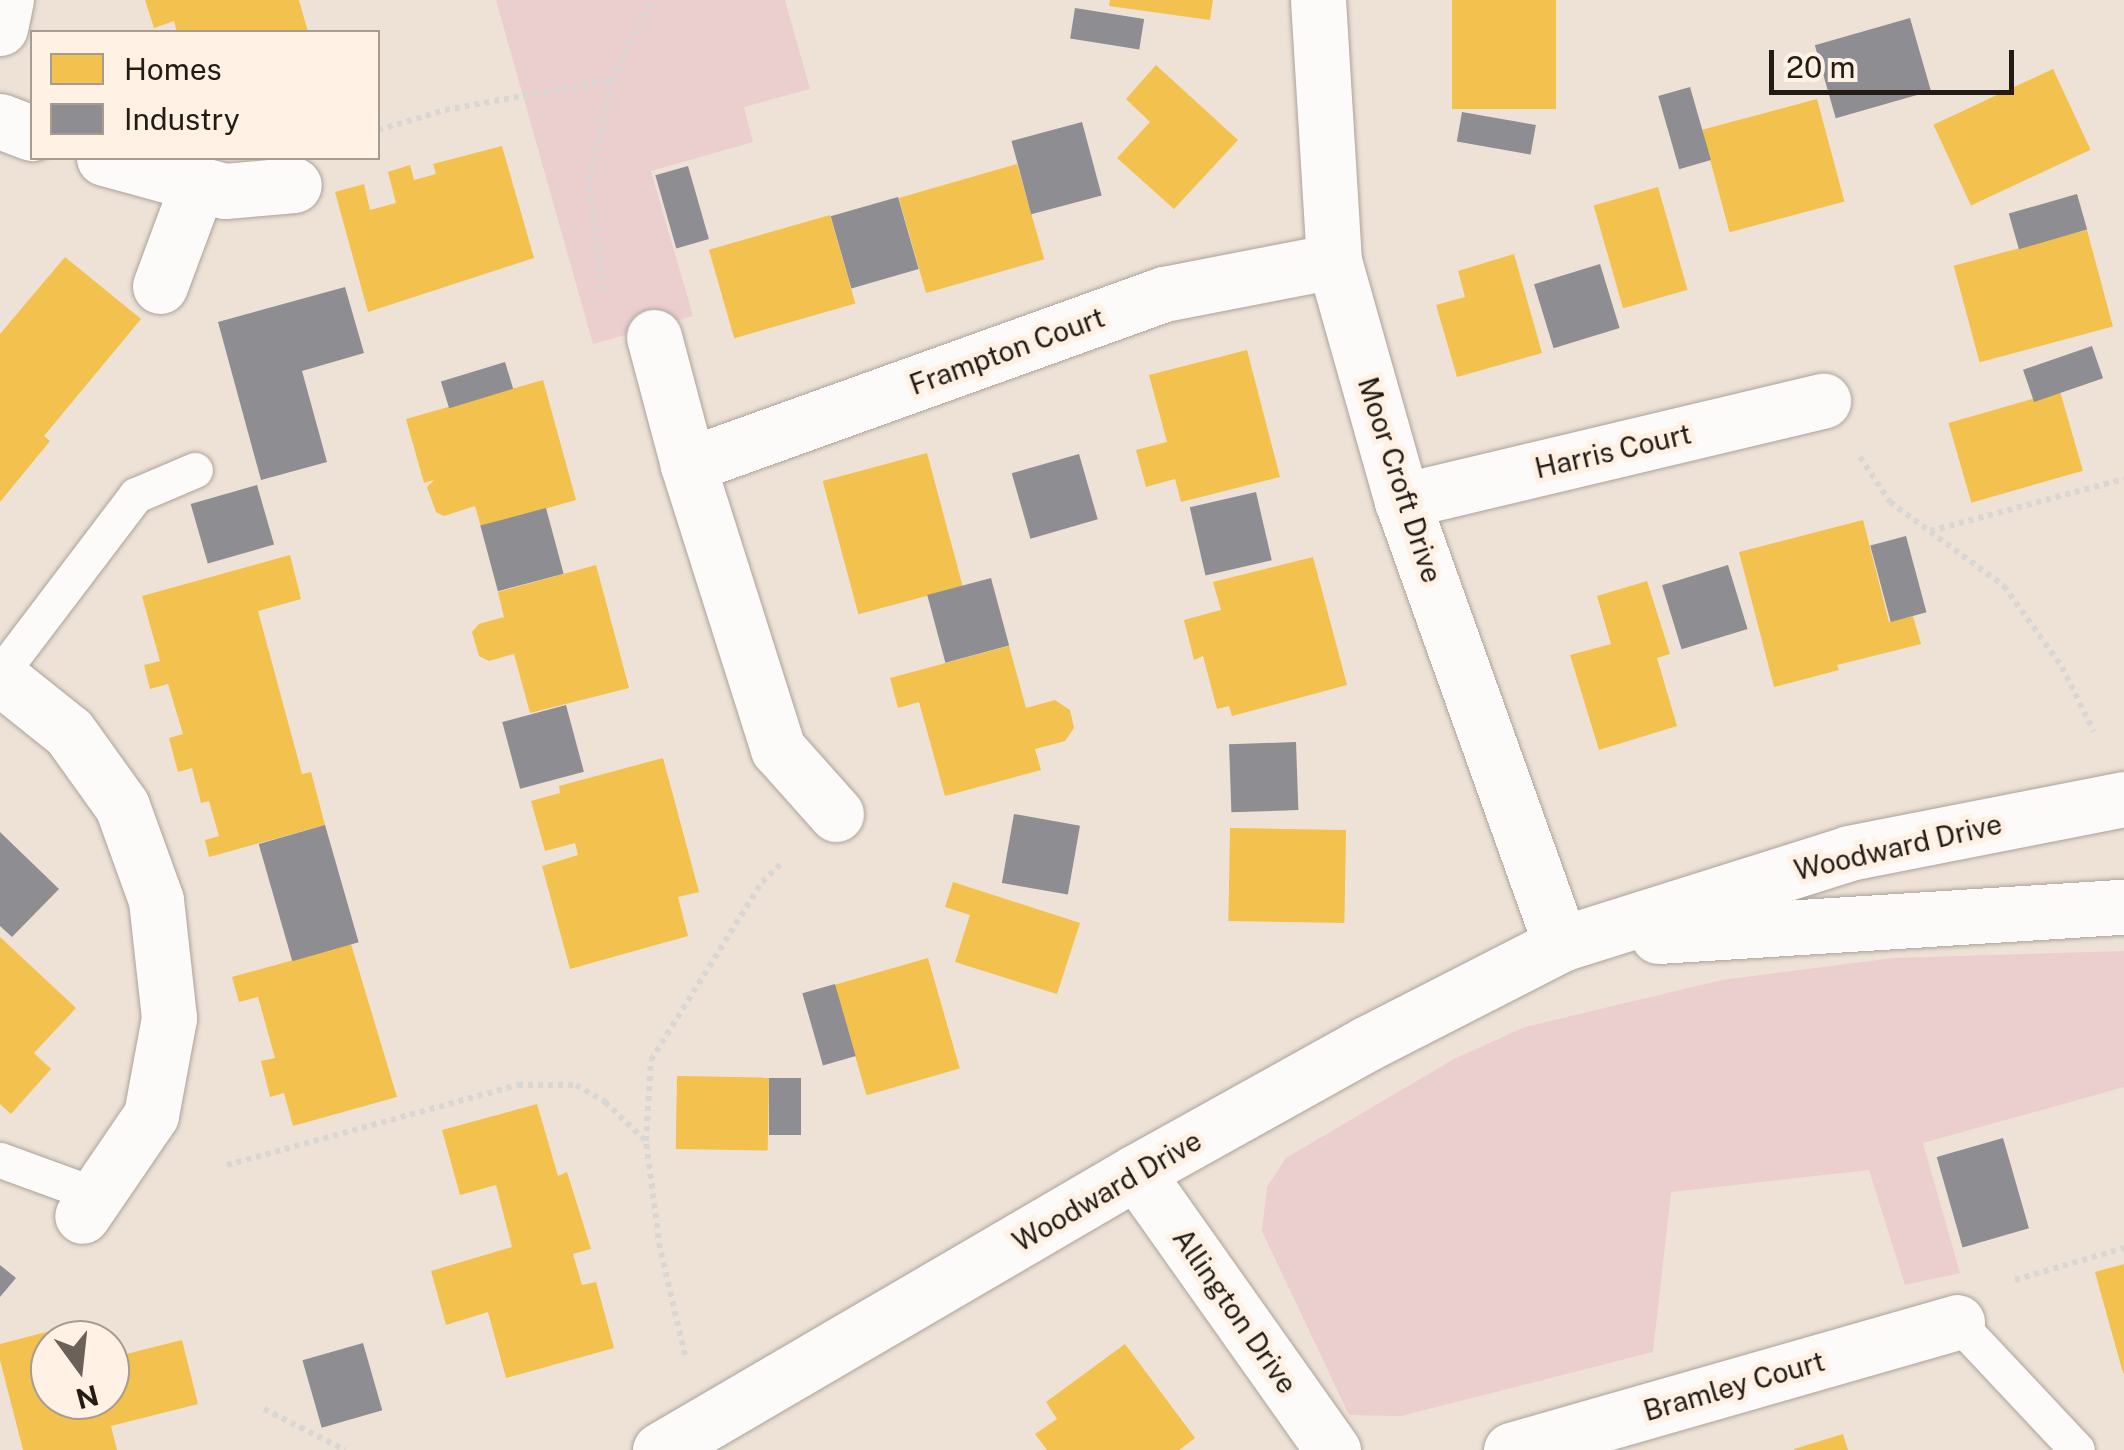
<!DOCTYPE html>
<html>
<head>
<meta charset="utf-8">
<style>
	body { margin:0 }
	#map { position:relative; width:2124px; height:1450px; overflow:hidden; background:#eee2d6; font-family:"Public Sans",sans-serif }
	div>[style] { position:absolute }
	.green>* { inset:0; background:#ebcece }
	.homes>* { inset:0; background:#f2c14e; transform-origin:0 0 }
	.industry>* { inset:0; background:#8d8d92; transform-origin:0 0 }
	.path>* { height:6px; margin-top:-3px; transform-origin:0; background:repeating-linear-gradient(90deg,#dad6d3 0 5px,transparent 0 10px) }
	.roads { filter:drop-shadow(0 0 2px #aba39a) drop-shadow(0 0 2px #aba39a) }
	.service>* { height:35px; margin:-17.5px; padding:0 17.5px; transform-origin:17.5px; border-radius:17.5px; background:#fcfbf9 }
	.minor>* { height:55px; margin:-27.5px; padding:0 27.5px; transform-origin:27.5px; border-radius:27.5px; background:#fcfbf9 }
	.tertiary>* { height:55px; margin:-27.5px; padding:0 27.5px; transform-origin:27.5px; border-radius:27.5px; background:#fcfbf9 }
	span { translate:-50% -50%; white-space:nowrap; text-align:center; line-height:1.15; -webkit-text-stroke:10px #fff1e4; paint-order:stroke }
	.street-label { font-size:28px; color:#241c14 }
	.legend { position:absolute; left:30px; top:30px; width:350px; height:130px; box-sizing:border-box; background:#fff1e4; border:2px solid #a79c91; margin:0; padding:12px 18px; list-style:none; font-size:30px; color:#241c14 }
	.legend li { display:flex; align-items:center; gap:20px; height:50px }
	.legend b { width:50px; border:2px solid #a79c91 }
	.north { position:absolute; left:30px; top:1320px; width:100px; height:100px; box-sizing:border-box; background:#fff1e4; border:2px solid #a79c91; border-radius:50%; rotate:165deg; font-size:28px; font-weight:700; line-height:40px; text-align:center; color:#241c14 }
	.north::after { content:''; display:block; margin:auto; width:35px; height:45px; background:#6b6158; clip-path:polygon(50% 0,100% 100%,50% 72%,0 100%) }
	.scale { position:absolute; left:1769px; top:50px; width:245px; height:45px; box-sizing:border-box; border:5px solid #241c14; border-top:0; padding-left:12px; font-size:30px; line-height:35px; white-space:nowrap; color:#241c14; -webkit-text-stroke:8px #fff1e4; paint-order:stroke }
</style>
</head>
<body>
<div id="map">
	<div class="green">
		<div style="clip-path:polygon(496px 0,785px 0,810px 89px,744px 107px,753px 142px,651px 171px,693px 316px,593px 344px)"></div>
		<div style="clip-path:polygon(2124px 951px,2124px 1087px,1923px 1143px,1960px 1273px,1905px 1285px,1869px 1170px,1671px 1192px,1653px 1352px,1401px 1416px,1349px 1415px,1262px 1231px,1267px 1187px,1286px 1158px,1454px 1059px,1525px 1027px,1722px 980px,1894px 958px)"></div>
	</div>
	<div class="homes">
		<div style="clip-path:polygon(145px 0,299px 0,308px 32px,177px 32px,174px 21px,154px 28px)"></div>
		<div style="clip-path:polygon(1110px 0,1213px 0,1210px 20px,1109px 6px)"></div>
		<div style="left:1452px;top:0;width:104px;height:109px"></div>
		<div style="clip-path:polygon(1156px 65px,1238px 140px,1174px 209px,1117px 158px,1150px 122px,1126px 99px)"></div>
		<div style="left:2053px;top:69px;width:89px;height:132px;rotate:65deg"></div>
		<div style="left:1817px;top:99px;width:106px;height:119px;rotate:75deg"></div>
		<div style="clip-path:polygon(502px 146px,534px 258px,368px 312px,335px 192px,364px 184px,370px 210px,396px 203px,388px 172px,410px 165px,414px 180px,436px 174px,433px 164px)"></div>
		<div style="left:1017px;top:164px;width:99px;height:123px;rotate:74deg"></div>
		<div style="left:1658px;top:187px;width:107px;height:67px;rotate:74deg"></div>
		<div style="left:830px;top:215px;width:92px;height:126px;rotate:74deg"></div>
		<div style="left:2087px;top:230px;width:100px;height:138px;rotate:75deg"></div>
		<div style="clip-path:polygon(1514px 254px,1542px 353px,1457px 377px,1436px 305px,1465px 297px,1458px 271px)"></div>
		<div style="clip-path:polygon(65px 257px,141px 319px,44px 436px,50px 441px,0 502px,0 334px)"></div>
		<div style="clip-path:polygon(1247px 350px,1280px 477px,1181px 502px,1175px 479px,1146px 487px,1136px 450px,1167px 442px,1149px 375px)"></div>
		<div style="clip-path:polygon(543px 380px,576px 500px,481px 527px,475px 506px,444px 516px,436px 512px,427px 487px,434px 480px,424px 483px,406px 419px)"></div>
		<div style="left:2060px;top:391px;width:83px;height:116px;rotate:74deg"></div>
		<div style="left:927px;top:453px;width:138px;height:108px;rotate:75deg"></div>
		<div style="clip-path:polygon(1863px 520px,1889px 622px,1913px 616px,1921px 644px,1837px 665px,1839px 670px,1774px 687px,1739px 552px)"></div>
		<div style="clip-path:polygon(290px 555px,301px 599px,258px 611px,302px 774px,311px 772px,325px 825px,209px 857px,205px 840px,219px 836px,209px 801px,201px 803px,192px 768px,178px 772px,169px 738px,183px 734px,168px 684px,150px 689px,144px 665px,160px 661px,142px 596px)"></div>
		<div style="clip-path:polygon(1313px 557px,1347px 685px,1232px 716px,1229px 706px,1217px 709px,1203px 656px,1194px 660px,1184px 620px,1221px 610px,1213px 582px)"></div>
		<div style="clip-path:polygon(596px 565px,629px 688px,530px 713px,514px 654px,489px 661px,479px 656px,472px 632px,479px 624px,504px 617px,498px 592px)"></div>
		<div style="clip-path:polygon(1647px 581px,1670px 654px,1657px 658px,1677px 726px,1599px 750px,1570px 655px,1611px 644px,1597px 596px)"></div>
		<div style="clip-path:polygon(1009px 646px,1026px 708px,1055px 700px,1070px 710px,1074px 728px,1065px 741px,1035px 749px,1041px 770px,945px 796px,919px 702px,898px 708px,890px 678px)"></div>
		<div style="clip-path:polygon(663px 758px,699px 892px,678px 897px,688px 936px,570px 969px,542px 866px,578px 855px,575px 843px,545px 851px,531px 801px,560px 793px,559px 786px)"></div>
		<div style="left:1346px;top:830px;width:93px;height:116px;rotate:91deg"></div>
		<div style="clip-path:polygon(953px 882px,1080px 923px,1057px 994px,955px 962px,970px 915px,945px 907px)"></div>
		<div style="clip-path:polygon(0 937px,76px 1008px,34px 1053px,51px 1069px,11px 1114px,0 1104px)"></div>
		<div style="clip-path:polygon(351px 944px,397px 1097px,293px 1126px,284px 1093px,270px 1097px,261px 1061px,275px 1058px,258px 997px,239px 1002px,232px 977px)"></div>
		<div style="left:928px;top:958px;width:115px;height:97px;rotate:74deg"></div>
		<div style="left:677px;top:1076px;width:92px;height:73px;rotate:1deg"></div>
		<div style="clip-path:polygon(537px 1104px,558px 1176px,567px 1172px,591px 1249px,573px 1254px,582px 1285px,596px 1282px,614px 1348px,506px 1378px,488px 1312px,446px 1325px,431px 1271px,512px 1247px,496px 1185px,460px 1195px,442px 1130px)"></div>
		<div style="clip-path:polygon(2124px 1264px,2124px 1373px,2123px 1373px,2095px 1272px)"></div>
		<div style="clip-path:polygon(81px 1323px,85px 1340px,50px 1340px,50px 1400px,110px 1400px,110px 1358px,182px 1340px,198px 1404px,111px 1426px,117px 1450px,23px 1450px,0 1360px,0 1344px)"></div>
		<div style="clip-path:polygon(1125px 1344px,1195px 1438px,1179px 1450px,1047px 1450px,1035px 1434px,1057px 1419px,1046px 1402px)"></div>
		<div style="clip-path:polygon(1843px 1434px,1848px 1450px,1794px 1450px,1794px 1449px)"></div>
	</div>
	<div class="industry">
		<div style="left:1075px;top:8px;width:70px;height:31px;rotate:9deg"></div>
		<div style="left:1910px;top:18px;width:76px;height:99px;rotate:74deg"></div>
		<div style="left:1690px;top:87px;width:76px;height:33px;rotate:74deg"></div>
		<div style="left:1462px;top:112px;width:75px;height:30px;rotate:10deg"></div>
		<div style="left:1082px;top:122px;width:76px;height:73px;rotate:75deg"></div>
		<div style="left:688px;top:166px;width:76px;height:34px;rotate:74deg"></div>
		<div style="left:2077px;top:194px;width:37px;height:71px;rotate:74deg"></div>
		<div style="left:898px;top:197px;width:75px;height:70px;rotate:74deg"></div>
		<div style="left:1600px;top:264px;width:67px;height:69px;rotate:73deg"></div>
		<div style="clip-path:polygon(345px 287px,364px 353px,302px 371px,327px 462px,261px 480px,218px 322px)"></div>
		<div style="left:2092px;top:346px;width:34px;height:73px;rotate:71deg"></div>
		<div style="left:505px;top:362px;width:28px;height:67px;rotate:73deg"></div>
		<div style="left:1079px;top:454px;width:68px;height:70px;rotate:74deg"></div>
		<div style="left:257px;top:485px;width:62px;height:69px;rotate:74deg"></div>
		<div style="left:1256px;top:492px;width:70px;height:68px;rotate:77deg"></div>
		<div style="left:546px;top:508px;width:68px;height:68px;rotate:75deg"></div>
		<div style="left:1906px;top:536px;width:79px;height:37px;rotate:75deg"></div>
		<div style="left:1728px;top:565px;width:67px;height:69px;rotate:73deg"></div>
		<div style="left:991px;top:578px;width:70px;height:66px;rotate:75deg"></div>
		<div style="left:566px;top:705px;width:69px;height:66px;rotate:75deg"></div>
		<div style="left:1296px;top:742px;width:68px;height:67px;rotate:88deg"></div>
		<div style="left:1014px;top:814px;width:67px;height:70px;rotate:10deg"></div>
		<div style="left:325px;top:825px;width:122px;height:69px;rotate:74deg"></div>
		<div style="clip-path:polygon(0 832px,59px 889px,12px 937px,0 926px)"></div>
		<div style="left:835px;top:984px;width:75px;height:34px;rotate:74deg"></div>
		<div style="left:769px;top:1078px;width:32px;height:57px"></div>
		<div style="left:2003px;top:1138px;width:94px;height:69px;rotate:74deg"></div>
		<div style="clip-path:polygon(0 1265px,16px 1278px,0 1297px)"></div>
		<div style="left:363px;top:1343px;width:70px;height:63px;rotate:74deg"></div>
	</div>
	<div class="path">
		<div style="left:378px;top:130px;width:70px;rotate:-16.6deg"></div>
		<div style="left:445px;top:110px;width:170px;rotate:-10.2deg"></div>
		<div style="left:603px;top:291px;width:110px;rotate:-97.3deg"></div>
		<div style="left:589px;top:182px;width:105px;rotate:-77.3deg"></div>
		<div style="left:612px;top:80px;width:89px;rotate:-63.4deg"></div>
		<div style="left:1860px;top:457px;width:54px;rotate:56.3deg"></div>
		<div style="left:1890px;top:502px;width:142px;rotate:36.4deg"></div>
		<div style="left:2004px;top:586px;width:100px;rotate:54.4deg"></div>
		<div style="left:2062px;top:667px;width:72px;rotate:63.8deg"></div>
		<div style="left:1930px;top:531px;width:201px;rotate:-15deg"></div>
		<div style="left:227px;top:1165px;width:302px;rotate:-15.4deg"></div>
		<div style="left:518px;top:1085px;width:58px"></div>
		<div style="left:576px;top:1085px;width:34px;rotate:30deg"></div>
		<div style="left:605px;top:1102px;width:57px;rotate:43.6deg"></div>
		<div style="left:2015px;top:1280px;width:114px;rotate:-16.4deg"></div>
		<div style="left:685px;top:1355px;width:110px;rotate:-103.2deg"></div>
		<div style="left:660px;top:1248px;width:108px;rotate:-97.5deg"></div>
		<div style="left:646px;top:1141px;width:81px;rotate:-86.5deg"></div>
		<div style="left:651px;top:1060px;width:210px;rotate:-58.1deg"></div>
		<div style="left:762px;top:882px;width:29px;rotate:-44deg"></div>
		<div style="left:264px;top:1409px;width:91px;rotate:26.8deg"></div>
	</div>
	<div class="roads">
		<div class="service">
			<div style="left:0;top:674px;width:225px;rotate:-52.8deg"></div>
			<div style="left:136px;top:495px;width:64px;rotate:-23deg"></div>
			<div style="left:0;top:1160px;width:102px;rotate:20deg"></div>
			<div style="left:1957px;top:1322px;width:175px;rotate:46.8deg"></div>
		</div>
		<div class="minor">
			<div style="left:1318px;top:0;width:261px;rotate:86.5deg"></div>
			<div style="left:1334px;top:261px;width:249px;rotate:74.2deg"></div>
			<div style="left:1402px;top:501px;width:471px;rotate:70.3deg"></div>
			<div style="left:0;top:28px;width:29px;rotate:-78deg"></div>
			<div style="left:0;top:121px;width:34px;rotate:21deg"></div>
			<div style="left:104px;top:158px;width:125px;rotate:15.3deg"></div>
			<div style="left:225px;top:191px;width:69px;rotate:-5deg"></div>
			<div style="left:160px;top:286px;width:109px;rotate:-69.6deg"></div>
			<div style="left:654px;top:337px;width:132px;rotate:75.1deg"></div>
			<div style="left:1402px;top:501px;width:433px;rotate:-13.4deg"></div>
			<div style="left:0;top:677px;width:88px;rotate:38.6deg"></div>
			<div style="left:69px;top:732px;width:91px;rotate:54.4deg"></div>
			<div style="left:122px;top:806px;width:100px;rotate:70.1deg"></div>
			<div style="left:156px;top:900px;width:119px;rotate:83.7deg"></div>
			<div style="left:169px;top:1018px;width:99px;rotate:100.5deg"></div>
			<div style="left:151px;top:1115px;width:122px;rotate:124.3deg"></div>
			<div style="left:836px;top:814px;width:87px;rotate:-131.7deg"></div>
			<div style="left:778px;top:749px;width:298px;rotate:-107.6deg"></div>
			<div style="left:688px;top:465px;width:506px;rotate:-19.76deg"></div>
			<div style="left:1164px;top:294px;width:173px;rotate:-11deg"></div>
			<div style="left:1136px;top:1172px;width:341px;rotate:54.7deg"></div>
			<div style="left:1511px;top:1450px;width:464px;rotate:-16deg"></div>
		</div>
		<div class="tertiary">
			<div style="left:1658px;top:936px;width:467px;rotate:-3.6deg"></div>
			<div style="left:660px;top:1450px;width:551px;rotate:-30.29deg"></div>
			<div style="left:1136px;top:1172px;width:263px;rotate:-29.1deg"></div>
			<div style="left:1366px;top:1044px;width:219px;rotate:-27.1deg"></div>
			<div style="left:1561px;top:944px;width:302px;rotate:-17.5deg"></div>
			<div style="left:1849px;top:853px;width:280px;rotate:-11.1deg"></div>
		</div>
	</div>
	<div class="street-label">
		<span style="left:1007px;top:351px;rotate:-20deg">Frampton Court</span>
		<span style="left:1613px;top:451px;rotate:-13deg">Harris Court</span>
		<span style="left:1400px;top:480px;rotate:72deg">Moor Croft Drive</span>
		<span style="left:1898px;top:847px;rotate:-13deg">Woodward Drive</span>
		<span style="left:1107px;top:1191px;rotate:-30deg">Woodward Drive</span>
		<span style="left:1235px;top:1311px;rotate:55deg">Allington Drive</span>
		<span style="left:1734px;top:1386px;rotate:-16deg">Bramley Court</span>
	</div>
	<ul class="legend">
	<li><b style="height:28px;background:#f2c14e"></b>Homes</li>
	<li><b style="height:28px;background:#8d8d92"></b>Industry</li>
	</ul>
	<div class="north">N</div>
	<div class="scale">20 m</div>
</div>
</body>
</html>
